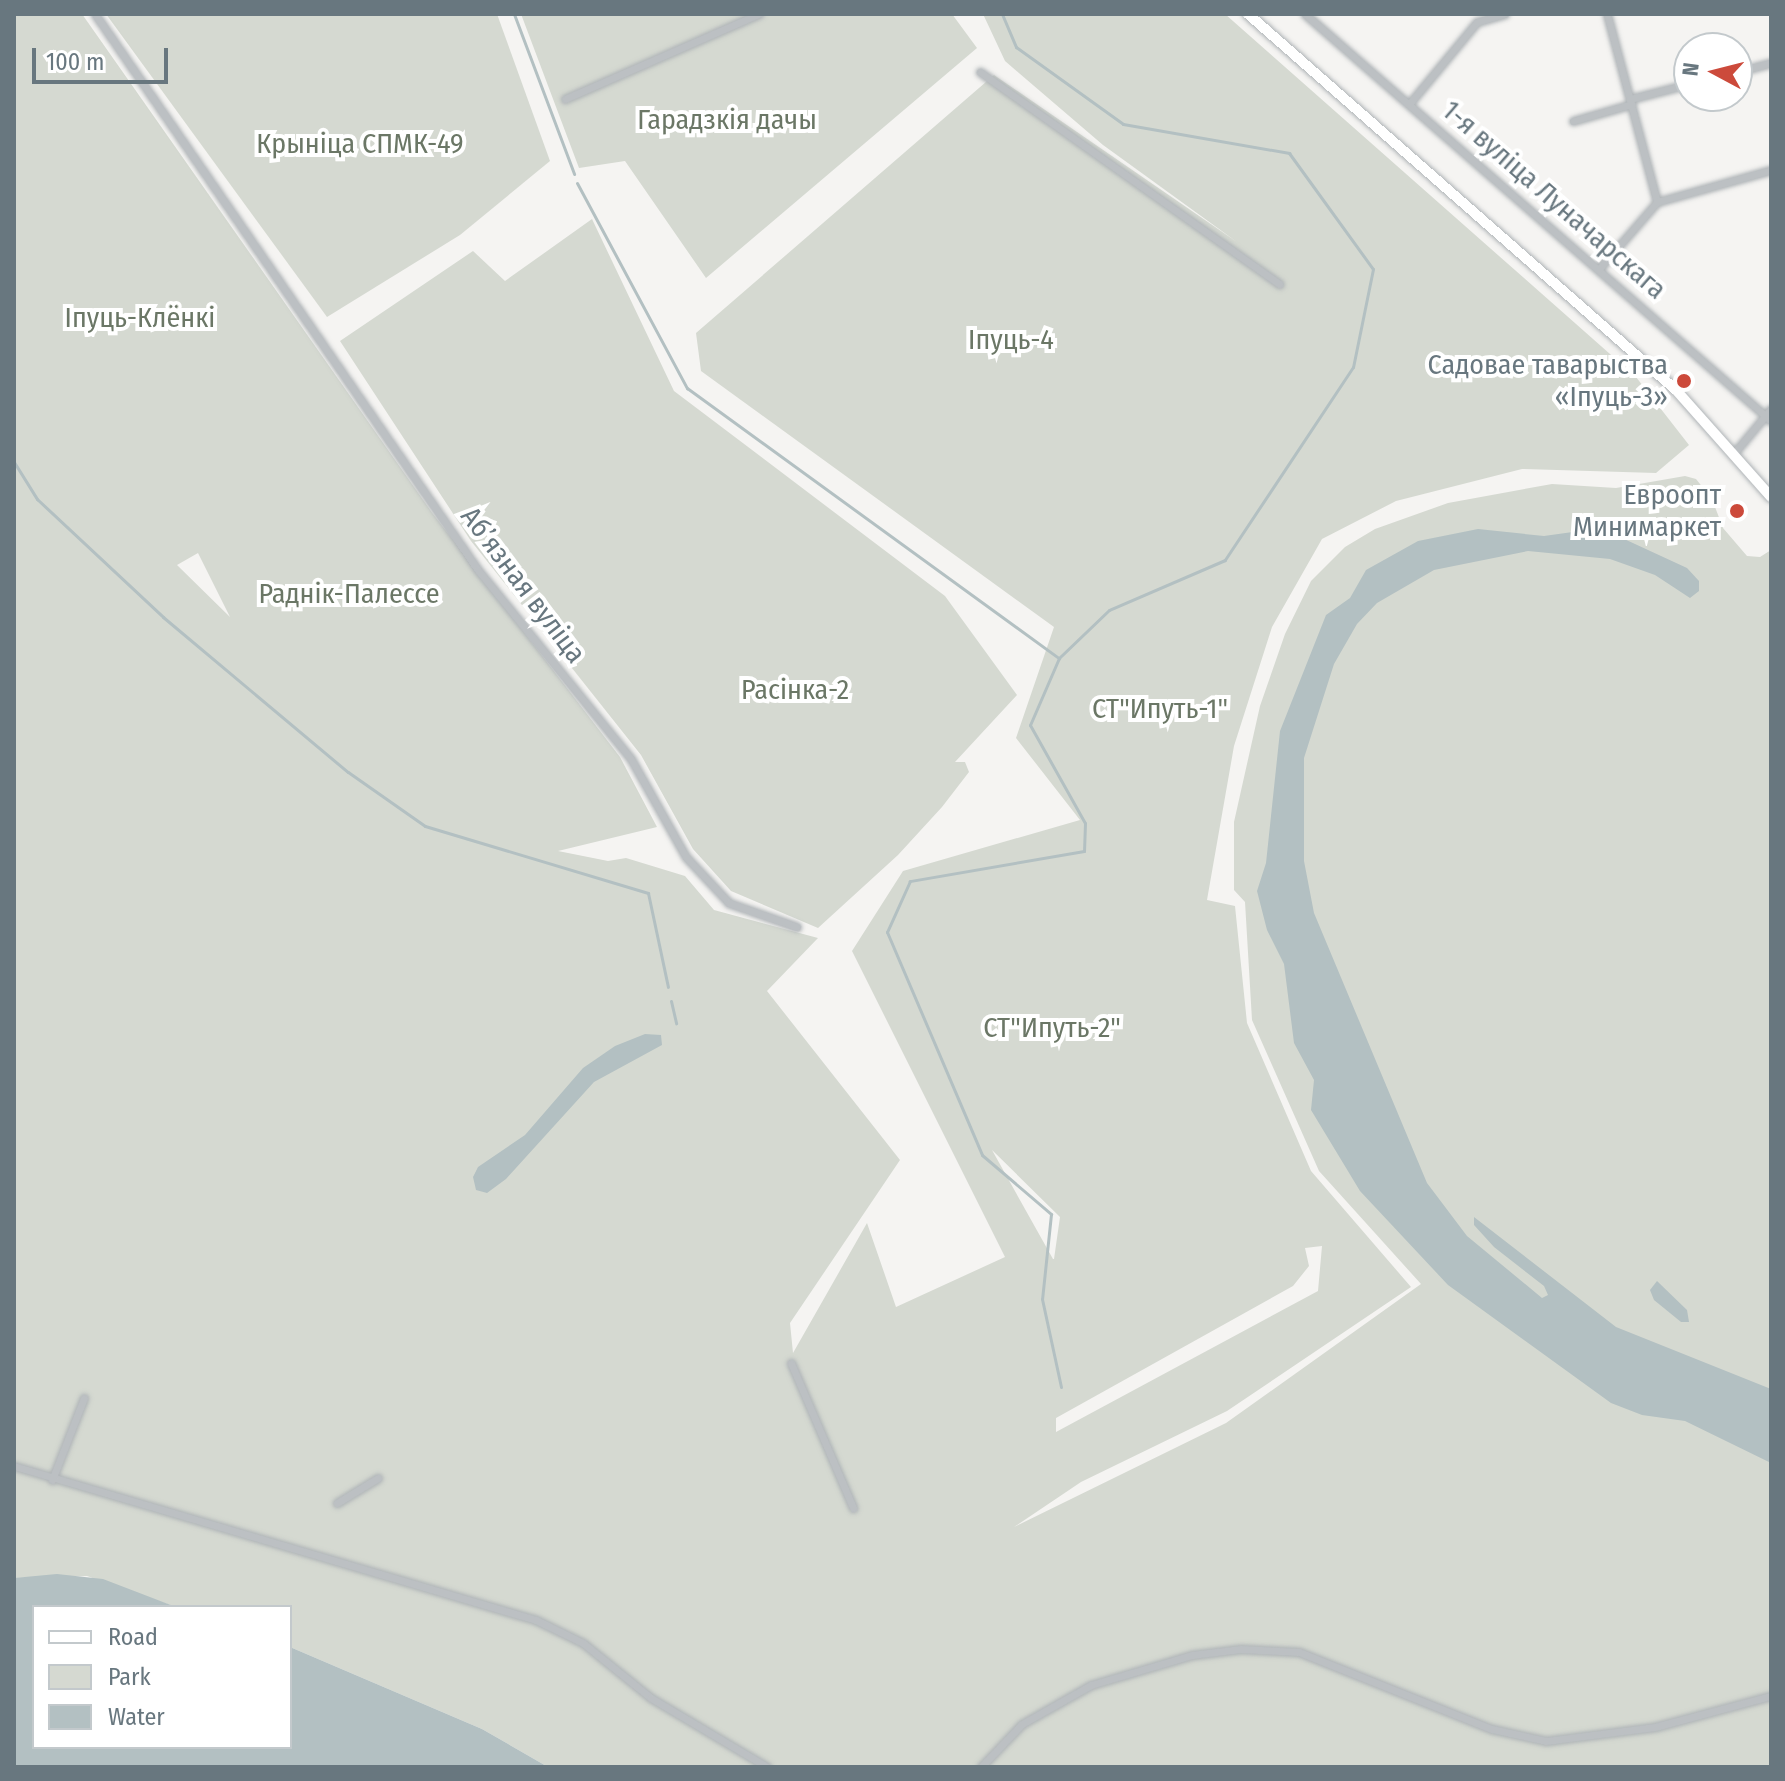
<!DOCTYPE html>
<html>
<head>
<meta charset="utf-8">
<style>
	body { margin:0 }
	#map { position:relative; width:1785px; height:1781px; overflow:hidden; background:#f5f4f2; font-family:"Fira Sans Condensed",sans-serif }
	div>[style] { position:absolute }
	.green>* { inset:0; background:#d5d9d1 }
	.water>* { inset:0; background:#b3c0c2 }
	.stream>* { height:3px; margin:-1.5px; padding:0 1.5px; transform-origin:1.5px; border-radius:1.5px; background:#b3c0c2 }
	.roads { filter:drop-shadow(0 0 2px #afb4b7) drop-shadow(0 0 2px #afb4b7) }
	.street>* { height:7px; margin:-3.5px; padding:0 3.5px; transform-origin:3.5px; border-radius:3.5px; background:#bcc0c3 }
	.secondary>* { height:10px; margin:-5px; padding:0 5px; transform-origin:5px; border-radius:5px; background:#fff }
	.dots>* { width:22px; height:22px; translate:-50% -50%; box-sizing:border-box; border:4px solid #fff; border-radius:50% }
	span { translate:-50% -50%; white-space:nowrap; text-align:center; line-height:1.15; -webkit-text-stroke:8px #fff; paint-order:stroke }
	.park-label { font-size:28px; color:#6b7766 }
	.street-label { font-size:28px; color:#68777f }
	.poi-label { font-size:28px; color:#68777f }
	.right { translate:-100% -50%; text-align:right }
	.frame { position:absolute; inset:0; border:16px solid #68777f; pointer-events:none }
	.legend { position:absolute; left:32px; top:1605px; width:260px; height:144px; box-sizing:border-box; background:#fff; border:2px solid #c3c9cc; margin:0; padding:10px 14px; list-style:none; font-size:24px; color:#68777f }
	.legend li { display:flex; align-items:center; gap:16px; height:40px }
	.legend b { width:40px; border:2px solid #c3c9cc }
	.north { position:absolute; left:1673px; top:32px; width:80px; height:80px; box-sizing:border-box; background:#fff; border:2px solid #c3c9cc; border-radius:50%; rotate:277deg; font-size:22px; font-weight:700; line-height:32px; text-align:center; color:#68777f }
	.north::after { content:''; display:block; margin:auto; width:28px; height:36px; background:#cc4a3b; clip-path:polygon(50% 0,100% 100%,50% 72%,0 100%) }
	.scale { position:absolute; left:32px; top:48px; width:136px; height:36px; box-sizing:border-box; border:4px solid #68777f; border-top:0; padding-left:10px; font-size:24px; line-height:28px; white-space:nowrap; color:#68777f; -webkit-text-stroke:6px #fff; paint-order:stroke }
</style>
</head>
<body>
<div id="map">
	<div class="green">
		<div style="clip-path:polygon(evenodd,14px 14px,82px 14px,433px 514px,620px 757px,657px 827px,558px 851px,608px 861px,626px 858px,685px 876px,714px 910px,818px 938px,767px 991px,900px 1160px,790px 1323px,793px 1353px,867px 1223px,896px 1307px,1005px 1257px,852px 951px,903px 871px,1080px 820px,1016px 738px,1054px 627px,701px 371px,696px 333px,994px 75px,1237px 242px,1103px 145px,1005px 61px,983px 14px,1225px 14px,1636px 377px,1689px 445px,1656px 473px,1522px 469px,1396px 501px,1322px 539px,1272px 627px,1234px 746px,1207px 900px,1235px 906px,1247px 1023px,1311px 1171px,1411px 1287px,1227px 1411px,1081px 1482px,1014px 1527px,1226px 1423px,1421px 1284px,1319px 1171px,1252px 1020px,1245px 902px,1234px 890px,1234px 822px,1260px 706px,1285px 634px,1311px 581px,1345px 547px,1375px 529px,1448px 503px,1552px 484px,1616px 488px,1685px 476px,1696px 479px,1712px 499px,1723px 528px,1747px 556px,1760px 557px,1771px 550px,1771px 1767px,548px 1767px,482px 1729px,290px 1647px,290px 1607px,176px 1607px,87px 1576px,14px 1578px,14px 14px,198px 553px,230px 617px,177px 565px,198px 553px,14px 14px,992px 1150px,1060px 1217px,1054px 1259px,1053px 1259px,992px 1150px,14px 14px,1322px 1246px,1318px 1291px,1056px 1432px,1056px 1418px,1293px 1286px,1309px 1266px,1305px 1248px,1322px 1246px)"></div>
		<div style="clip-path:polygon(106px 14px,497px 14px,550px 161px,460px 235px,327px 317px)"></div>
		<div style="clip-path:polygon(521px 14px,952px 14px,977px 48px,706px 278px,625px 161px,579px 168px)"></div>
		<div style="clip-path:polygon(592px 219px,674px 391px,945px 596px,1017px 695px,955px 762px,965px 762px,969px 772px,942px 807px,898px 855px,818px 928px,731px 891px,693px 849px,641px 755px,471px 541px,340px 341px,473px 251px,505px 281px)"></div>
	</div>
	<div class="water">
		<div style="clip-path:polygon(1478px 529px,1544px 536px,1587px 530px,1622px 538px,1687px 568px,1699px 581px,1699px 591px,1690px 598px,1655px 575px,1610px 559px,1528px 551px,1434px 570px,1377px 603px,1357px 624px,1334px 664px,1304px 758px,1304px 861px,1314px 913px,1427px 1183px,1467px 1236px,1542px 1298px,1548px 1295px,1544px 1286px,1494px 1247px,1474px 1225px,1474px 1217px,1616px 1327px,1771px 1389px,1771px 1463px,1685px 1421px,1642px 1415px,1611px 1403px,1448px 1285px,1360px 1191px,1311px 1110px,1314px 1080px,1294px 1043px,1284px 964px,1267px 930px,1257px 891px,1266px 863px,1280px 731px,1326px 615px,1350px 598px,1366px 570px,1418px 541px)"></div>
		<div style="clip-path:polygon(645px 1034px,661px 1035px,662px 1045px,594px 1082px,506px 1179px,487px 1193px,476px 1190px,473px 1177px,478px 1167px,525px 1135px,583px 1068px,615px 1046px)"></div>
		<div style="clip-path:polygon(1657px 1281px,1687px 1310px,1689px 1322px,1681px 1322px,1654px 1300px,1650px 1290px)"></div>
		<div style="clip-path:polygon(57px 1574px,103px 1579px,176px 1607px,34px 1607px,34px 1747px,290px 1747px,290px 1647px,482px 1729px,548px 1767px,14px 1767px,14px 1578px)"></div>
	</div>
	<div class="stream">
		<div style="left:514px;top:14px;width:171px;rotate:69.4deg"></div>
		<div style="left:1002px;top:14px;width:36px;rotate:67deg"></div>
		<div style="left:1016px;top:47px;width:132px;rotate:35.7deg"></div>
		<div style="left:1123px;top:124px;width:169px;rotate:9.9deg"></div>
		<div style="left:1289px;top:153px;width:143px;rotate:54.1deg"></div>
		<div style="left:1373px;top:269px;width:100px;rotate:101.5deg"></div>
		<div style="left:1353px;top:367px;width:232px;rotate:123.6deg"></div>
		<div style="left:1225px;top:560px;width:126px;rotate:156.7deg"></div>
		<div style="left:1109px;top:610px;width:69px;rotate:136.2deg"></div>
		<div style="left:1059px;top:658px;width:73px;rotate:113.4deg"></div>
		<div style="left:1030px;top:725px;width:112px;rotate:60.7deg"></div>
		<div style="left:1085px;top:823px;width:28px;rotate:92deg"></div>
		<div style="left:1084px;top:851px;width:177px;rotate:170.2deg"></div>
		<div style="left:910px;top:881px;width:56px;rotate:114.3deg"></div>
		<div style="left:887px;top:932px;width:242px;rotate:66.9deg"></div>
		<div style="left:982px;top:1155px;width:91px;rotate:40.5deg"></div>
		<div style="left:1051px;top:1214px;width:85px;rotate:96deg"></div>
		<div style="left:1042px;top:1299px;width:90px;rotate:77.8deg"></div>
		<div style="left:577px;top:183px;width:233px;rotate:61.8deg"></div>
		<div style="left:687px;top:388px;width:460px;rotate:36deg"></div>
		<div style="left:14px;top:462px;width:44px;rotate:58.1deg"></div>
		<div style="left:37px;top:499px;width:173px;rotate:43.1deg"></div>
		<div style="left:163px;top:617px;width:241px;rotate:40deg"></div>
		<div style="left:348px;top:772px;width:94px;rotate:35deg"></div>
		<div style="left:425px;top:826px;width:233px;rotate:16.7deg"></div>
		<div style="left:648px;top:893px;width:96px;rotate:78deg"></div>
		<div style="left:671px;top:1001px;width:23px;rotate:77deg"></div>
	</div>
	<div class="roads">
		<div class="street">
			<div style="left:95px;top:14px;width:675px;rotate:55.44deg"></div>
			<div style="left:478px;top:570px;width:243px;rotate:51deg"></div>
			<div style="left:631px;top:759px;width:112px;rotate:60.7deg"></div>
			<div style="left:686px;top:857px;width:63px;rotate:46.9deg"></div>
			<div style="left:729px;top:903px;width:72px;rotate:19.4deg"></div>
			<div style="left:1305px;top:14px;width:619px;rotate:41.13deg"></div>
			<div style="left:1607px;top:14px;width:195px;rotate:75.1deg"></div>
			<div style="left:980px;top:72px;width:367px;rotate:35.3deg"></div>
			<div style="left:1737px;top:72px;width:35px;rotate:-15deg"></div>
			<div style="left:565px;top:99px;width:212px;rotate:-23.7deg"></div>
			<div style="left:1630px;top:99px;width:61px;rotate:-14.3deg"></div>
			<div style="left:1410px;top:103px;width:105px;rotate:-50.4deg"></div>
			<div style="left:1477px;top:22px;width:29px;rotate:-16deg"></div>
			<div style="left:1573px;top:121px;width:61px;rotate:-16.1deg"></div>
			<div style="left:1599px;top:269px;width:89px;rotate:-49.1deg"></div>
			<div style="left:1657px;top:202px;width:118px;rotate:-15.7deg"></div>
			<div style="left:1735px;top:452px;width:56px;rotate:-50.1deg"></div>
			<div style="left:791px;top:1363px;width:158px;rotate:66.8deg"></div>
			<div style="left:14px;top:1466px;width:544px;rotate:16.44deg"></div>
			<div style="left:536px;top:1620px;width:52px;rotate:26.1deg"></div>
			<div style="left:583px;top:1643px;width:87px;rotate:39deg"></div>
			<div style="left:651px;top:1698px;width:135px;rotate:30.7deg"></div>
			<div style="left:52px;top:1480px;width:88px;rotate:-68.7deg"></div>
			<div style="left:337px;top:1503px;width:48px;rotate:-31.4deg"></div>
			<div style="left:981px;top:1767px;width:59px;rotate:-46.4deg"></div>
			<div style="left:1022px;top:1724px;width:79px;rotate:-29.5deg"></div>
			<div style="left:1091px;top:1685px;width:105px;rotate:-16.5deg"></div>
			<div style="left:1192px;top:1655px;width:49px;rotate:-7deg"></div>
			<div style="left:1241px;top:1649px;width:58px;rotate:3deg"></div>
			<div style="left:1299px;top:1652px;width:208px;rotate:21.8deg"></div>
			<div style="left:1492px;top:1729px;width:55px;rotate:12.5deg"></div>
			<div style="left:1546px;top:1741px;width:110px;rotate:-7.3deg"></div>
			<div style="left:1655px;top:1727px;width:120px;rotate:-15deg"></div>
		</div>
		<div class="secondary">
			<div style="left:1248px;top:14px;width:570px;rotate:41.3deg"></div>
			<div style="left:1676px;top:390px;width:143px;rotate:48.4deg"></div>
		</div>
	</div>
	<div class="dots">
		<div style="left:1684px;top:381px;background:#cc4a3b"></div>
		<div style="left:1737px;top:511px;background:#cc4a3b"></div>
	</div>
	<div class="park-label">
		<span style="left:727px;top:120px">Гарадзкія дачы</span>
		<span style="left:360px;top:144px">Крыніца СПМК-49</span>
		<span style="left:140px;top:318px">Іпуць-Клёнкі</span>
		<span style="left:1011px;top:340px">Іпуць-4</span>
		<span style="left:349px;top:594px">Раднік-Палессе</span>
		<span style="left:795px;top:690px">Расінка-2</span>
		<span style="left:1160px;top:709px">СТ"Ипуть-1"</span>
		<span style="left:1052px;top:1028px">СТ"Ипуть-2"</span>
	</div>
	<div class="street-label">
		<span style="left:1554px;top:200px;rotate:41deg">1-я вуліца Луначарскага</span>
		<span style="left:523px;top:585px;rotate:53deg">Абʼязная вуліца</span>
	</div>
	<div class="poi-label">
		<span class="right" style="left:1668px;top:381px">Садовае таварыства<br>«Іпуць-3»</span>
		<span class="right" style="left:1721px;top:511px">Евроопт<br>Минимаркет</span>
	</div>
	<div class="frame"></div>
	<ul class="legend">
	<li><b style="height:10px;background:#fff"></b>Road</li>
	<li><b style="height:22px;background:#d5d9d1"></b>Park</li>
	<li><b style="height:22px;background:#b3c0c2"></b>Water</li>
	</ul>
	<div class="north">N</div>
	<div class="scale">100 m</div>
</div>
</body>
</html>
